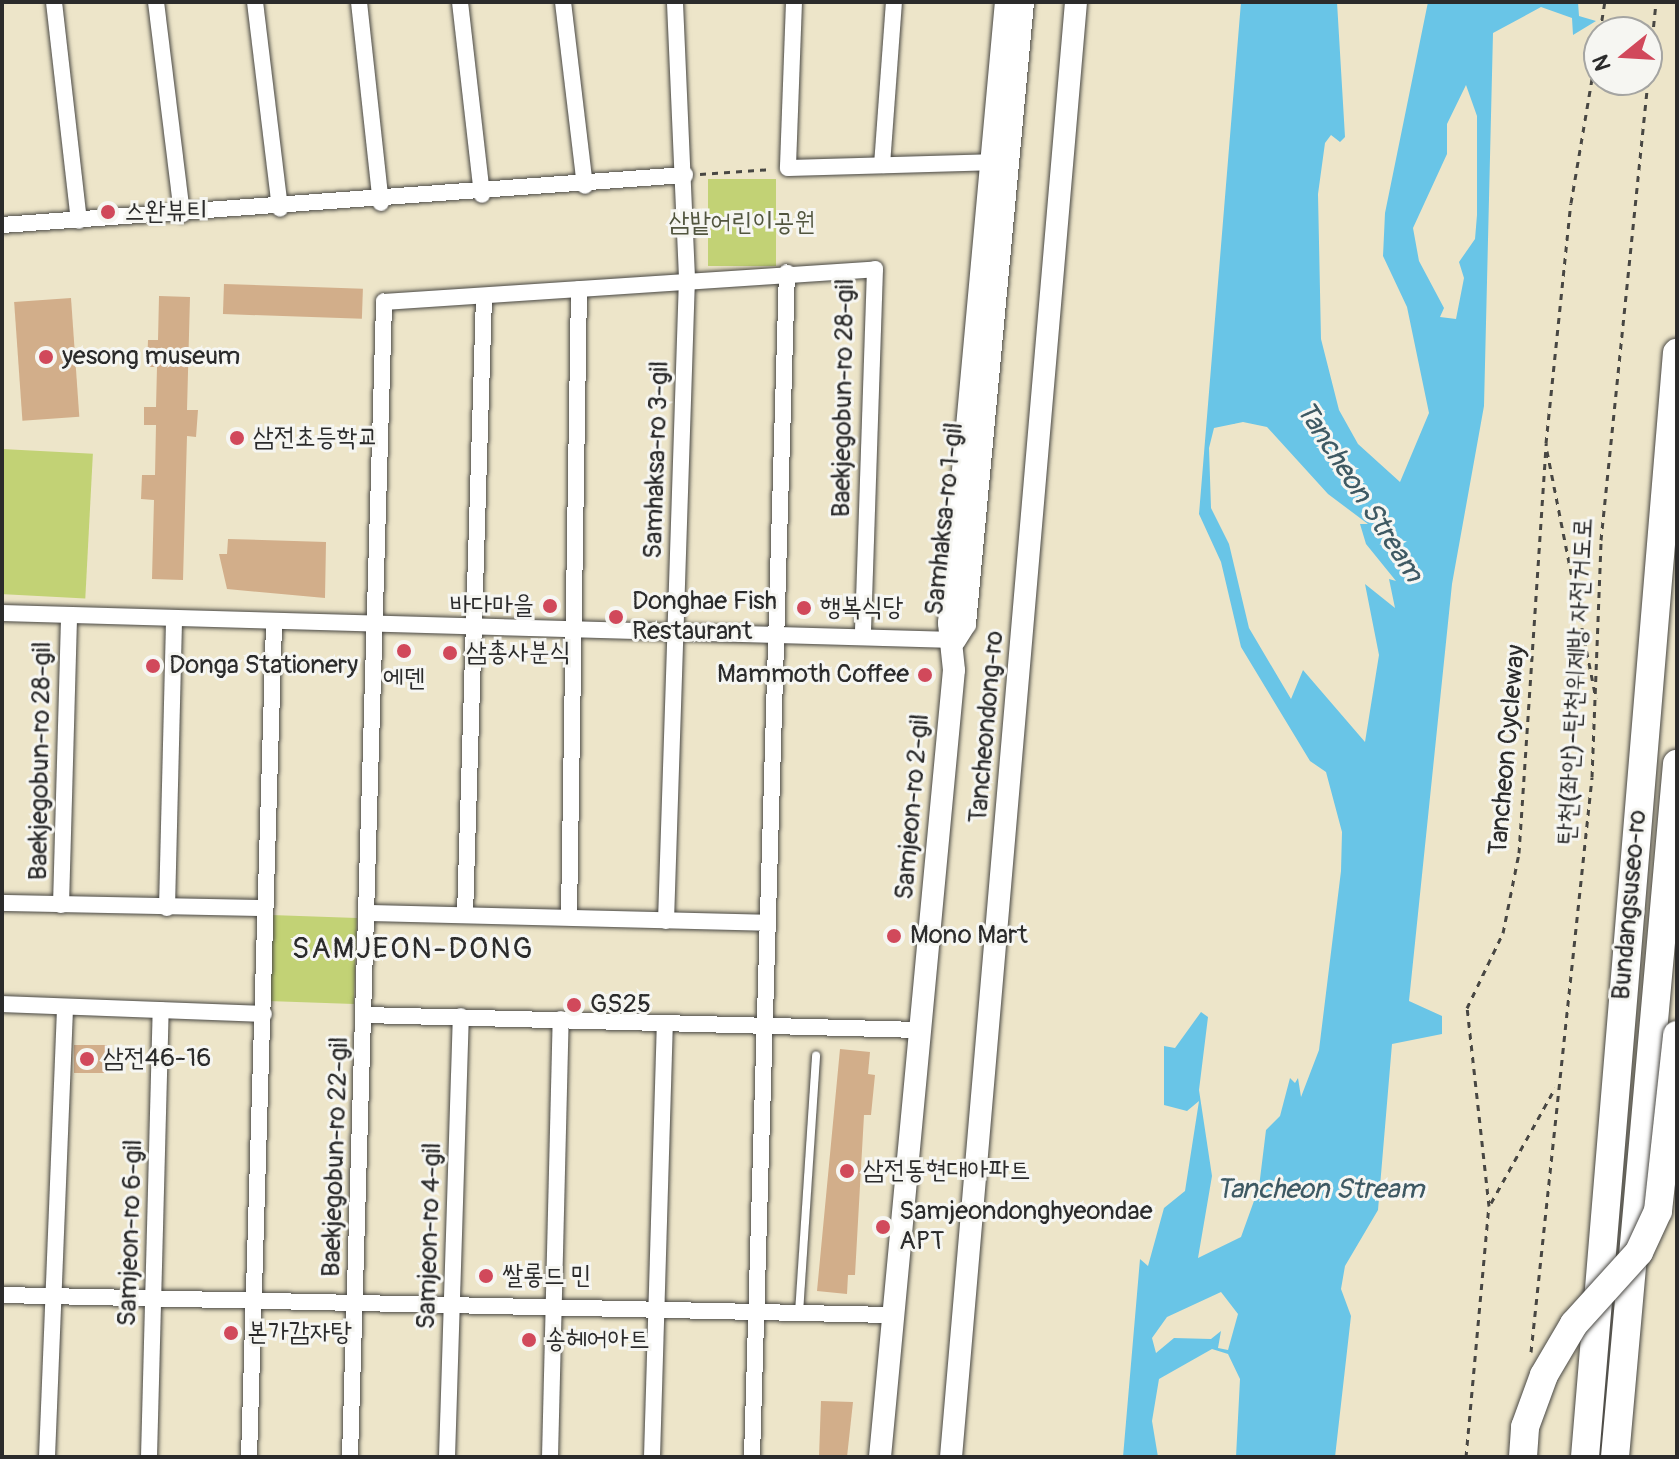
<!DOCTYPE html>
<html>
<head>
<meta charset="utf-8">
<style>
	body { margin:0 }
	#map { position:relative; width:1679px; height:1459px; overflow:hidden; background:#ede5c9; font-family:Pangolin,"Poor Story",sans-serif }
	div>[style] { position:absolute }
	.green>* { inset:0; background:#c2d275; transform-origin:0 0 }
	.water>* { inset:0; background:#69c5e7 }
	.building>* { inset:0; background:#d2ae8a; transform-origin:0 0 }
	.path>* { height:3px; margin-top:-1.5px; transform-origin:0; background:repeating-linear-gradient(90deg,#484743 0 6px,transparent 0 12px) }
	.roads { filter:drop-shadow(0 0 2px #484743) drop-shadow(0 0 2px #484743) }
	.lane>* { height:8px; margin:-4px; padding:0 4px; transform-origin:4px; border-radius:4px; background:#fff }
	.street>* { height:16px; margin:-8px; padding:0 8px; transform-origin:8px; border-radius:8px; background:#fff }
	.secondary>* { height:22px; margin:-11px; padding:0 11px; transform-origin:11px; border-radius:11px; background:#fff }
	.highway>* { height:28px; margin:-14px; padding:0 14px; transform-origin:14px; border-radius:14px; background:#fff }
	.bridges { filter:drop-shadow(0 0 2px #484743) drop-shadow(0 0 2px #484743) }
	.highway-bridge>* { height:28px; margin:-14px; padding:0 14px; transform-origin:14px; border-radius:14px; background:#fff }
	.dots>* { width:22px; height:22px; translate:-50% -50%; box-sizing:border-box; border:4px solid #f6f6f2; border-radius:50% }
	span { translate:-50% -50%; white-space:nowrap; text-align:center; line-height:1.15; -webkit-text-stroke:6px #f6f6f2; paint-order:stroke }
	.poi-label { font-size:26px; color:#2b2b2b }
	.left { translate:0 -50%; text-align:left }
	.right { translate:-100% -50%; text-align:right }
	.park-label { font-size:26px; color:#51553e }
	.street-label { font-size:26px; color:#2b2b2b }
	.water-label { font-size:28px; color:#3e5963; font-style:italic }
	.quarter-label { font-size:30px; color:#2b2b2b; letter-spacing:2px }
	.frame { position:absolute; inset:0; border:4px solid #2b2b2b; pointer-events:none }
	.north { position:absolute; left:1583px; top:16px; width:80px; height:80px; box-sizing:border-box; background:#f6f6f2; border:2px solid #a5a5a2; border-radius:50%; rotate:252deg; font-size:22px; font-weight:700; line-height:32px; text-align:center; color:#2b2b2b }
	.north::after { content:''; display:block; margin:auto; width:28px; height:36px; background:#d1495b; clip-path:polygon(50% 0,100% 100%,50% 72%,0 100%) }
</style>
</head>
<body>
<div id="map">
	<div class="green">
		<div style="left:776px;top:179px;width:87px;height:68px;rotate:90deg"></div>
		<div style="left:2px;top:449px;width:91px;height:145px;rotate:3deg"></div>
		<div style="left:271px;top:915px;width:86px;height:86px;rotate:2deg"></div>
	</div>
	<div class="water">
		<div style="clip-path:polygon(evenodd,1241px 2px,1337px 2px,1345px 137px,1340px 142px,1331px 135px,1325px 143px,1318px 194px,1321px 339px,1339px 410px,1358px 444px,1400px 482px,1429px 413px,1407px 307px,1383px 256px,1385px 213px,1428px 2px,1578px 2px,1579px 16px,1596px 21px,1573px 35px,1572px 18px,1541px 7px,1493px 33px,1484px 406px,1452px 584px,1409px 1001px,1442px 1016px,1442px 1034px,1392px 1044px,1378px 1210px,1345px 1266px,1341px 1289px,1351px 1316px,1335px 1457px,1236px 1457px,1240px 1379px,1228px 1354px,1212px 1349px,1159px 1379px,1152px 1421px,1158px 1457px,1123px 1457px,1140px 1259px,1148px 1266px,1164px 1208px,1185px 1191px,1199px 1101px,1187px 1111px,1164px 1105px,1164px 1046px,1175px 1048px,1201px 1012px,1208px 1017px,1199px 1090px,1212px 1176px,1198px 1258px,1241px 1237px,1259px 1187px,1266px 1130px,1280px 1116px,1290px 1078px,1295px 1083px,1298px 1078px,1301px 1097px,1319px 1050px,1341px 871px,1342px 832px,1326px 772px,1310px 761px,1241px 647px,1221px 562px,1199px 514px,1241px 2px,1466px 85px,1477px 116px,1477px 215px,1475px 239px,1459px 262px,1464px 278px,1456px 319px,1440px 317px,1444px 308px,1419px 261px,1413px 228px,1447px 154px,1447px 124px,1466px 85px,1241px 2px,1243px 422px,1267px 427px,1328px 494px,1368px 524px,1360px 524px,1366px 544px,1396px 581px,1389px 579px,1395px 608px,1365px 584px,1379px 655px,1365px 742px,1303px 670px,1291px 699px,1249px 628px,1229px 544px,1211px 508px,1209px 448px,1214px 428px,1243px 422px,1241px 2px,1221px 1292px,1238px 1314px,1228px 1350px,1218px 1348px,1221px 1331px,1211px 1339px,1174px 1338px,1156px 1353px,1152px 1338px,1167px 1317px,1221px 1292px)"></div>
	</div>
	<div class="building">
		<div style="left:224px;top:284px;width:139px;height:30px;rotate:2deg"></div>
		<div style="clip-path:polygon(159px 296px,190px 297px,187px 410px,198px 410px,196px 437px,187px 436px,183px 580px,152px 579px,154px 500px,141px 499px,142px 475px,155px 475px,156px 425px,144px 425px,144px 407px,156px 407px,157px 367px,147px 367px,148px 340px,158px 340px)"></div>
		<div style="left:71px;top:298px;width:119px;height:57px;rotate:86deg"></div>
		<div style="clip-path:polygon(228px 539px,326px 542px,325px 598px,227px 589px,219px 554px,227px 554px)"></div>
		<div style="left:74px;top:1045px;width:33px;height:28px"></div>
		<div style="clip-path:polygon(840px 1049px,870px 1052px,868px 1074px,875px 1075px,871px 1115px,864px 1115px,855px 1275px,848px 1275px,847px 1294px,817px 1291px)"></div>
		<div style="clip-path:polygon(821px 1401px,853px 1402px,847px 1457px,819px 1457px)"></div>
	</div>
	<div class="path">
		<div style="left:1600px;top:32px;width:30px;rotate:-81deg"></div>
		<div style="left:700px;top:174px;width:72px;rotate:-4deg"></div>
		<div style="left:1547px;top:451px;width:252px;rotate:78.8deg"></div>
		<div style="left:1491px;top:1203px;width:132px;rotate:-60.9deg"></div>
		<div style="left:1531px;top:1352px;width:578px;rotate:-83.94deg"></div>
		<div style="left:1592px;top:777px;width:237px;rotate:-87.8deg"></div>
		<div style="left:1601px;top:540px;width:541px;rotate:-84.16deg"></div>
		<div style="left:1466px;top:1457px;width:252px;rotate:-84.8deg"></div>
		<div style="left:1489px;top:1206px;width:199px;rotate:-96.3deg"></div>
		<div style="left:1467px;top:1008px;width:83px;rotate:-64.4deg"></div>
		<div style="left:1503px;top:933px;width:82px;rotate:-78.7deg"></div>
		<div style="left:1519px;top:853px;width:411px;rotate:-86.2deg"></div>
		<div style="left:1546px;top:443px;width:241px;rotate:-84.1deg"></div>
		<div style="left:1571px;top:203px;width:168px;rotate:-80.4deg"></div>
	</div>
	<div class="roads">
		<div class="lane">
			<div style="left:799px;top:1313px;width:258px;rotate:-86.2deg"></div>
		</div>
		<div class="street">
			<div style="left:54px;top:2px;width:220px;rotate:83.5deg"></div>
			<div style="left:156px;top:2px;width:214px;rotate:83deg"></div>
			<div style="left:255px;top:2px;width:208px;rotate:83.1deg"></div>
			<div style="left:359px;top:2px;width:202px;rotate:83.8deg"></div>
			<div style="left:460px;top:2px;width:194px;rotate:83.5deg"></div>
			<div style="left:563px;top:2px;width:185px;rotate:83.2deg"></div>
			<div style="left:794px;top:2px;width:166px;rotate:92.1deg"></div>
			<div style="left:788px;top:168px;width:212px;rotate:-1.6deg"></div>
			<div style="left:882px;top:165px;width:163px;rotate:-85.8deg"></div>
			<div style="left:2px;top:225px;width:685px;rotate:-4.19deg"></div>
			<div style="left:2px;top:613px;width:953px;rotate:1.62deg"></div>
			<div style="left:2px;top:903px;width:262px;rotate:1.1deg"></div>
			<div style="left:61px;top:905px;width:288px;rotate:-88.4deg"></div>
			<div style="left:167px;top:908px;width:288px;rotate:-88.6deg"></div>
			<div style="left:368px;top:913px;width:400px;rotate:1.4deg"></div>
			<div style="left:465px;top:915px;width:619px;rotate:-88.24deg"></div>
			<div style="left:569px;top:917px;width:628px;rotate:-89.09deg"></div>
			<div style="left:666px;top:921px;width:643px;rotate:-88.13deg"></div>
			<div style="left:687px;top:278px;width:276px;rotate:-92.5deg"></div>
			<div style="left:2px;top:1004px;width:262px;rotate:2.2deg"></div>
			<div style="left:365px;top:1015px;width:554px;rotate:1.55deg"></div>
			<div style="left:2px;top:1295px;width:891px;rotate:1.29deg"></div>
			<div style="left:47px;top:1457px;width:450px;rotate:-87.7deg"></div>
			<div style="left:149px;top:1457px;width:447px;rotate:-88.5deg"></div>
			<div style="left:249px;top:1457px;width:834px;rotate:-88.28deg"></div>
			<div style="left:350px;top:1457px;width:1156px;rotate:-88.31deg"></div>
			<div style="left:384px;top:302px;width:492px;rotate:-3.8deg"></div>
			<div style="left:875px;top:269px;width:366px;rotate:91.9deg"></div>
			<div style="left:447px;top:1457px;width:441px;rotate:-88.2deg"></div>
			<div style="left:550px;top:1457px;width:438px;rotate:-88.6deg"></div>
			<div style="left:652px;top:1457px;width:434px;rotate:-88.3deg"></div>
			<div style="left:752px;top:1457px;width:1185px;rotate:-88.31deg"></div>
		</div>
		<div class="secondary">
			<div style="left:955px;top:640px;width:19px;rotate:-58deg"></div>
			<div style="left:965px;top:624px;width:625px;rotate:-84.67deg"></div>
			<div style="left:880px;top:1457px;width:790px;rotate:-84.63deg"></div>
			<div style="left:954px;top:670px;width:47px;rotate:-96.1deg"></div>
			<div style="left:949px;top:623px;width:624px;rotate:-84.76deg"></div>
			<div style="left:951px;top:1457px;width:1460px;rotate:-85.09deg"></div>
		</div>
		<div class="highway">
			<div style="left:1585px;top:1457px;width:1108px;rotate:-85.24deg"></div>
			<div style="left:1615px;top:1457px;width:696px;rotate:-84.89deg"></div>
		</div>
	</div>
	<div class="bridges">
		<div class="highway-bridge">
			<div style="left:1523px;top:1457px;width:30px;rotate:-86deg"></div>
			<div style="left:1525px;top:1427px;width:55px;rotate:-69.9deg"></div>
			<div style="left:1544px;top:1375px;width:59px;rotate:-59.5deg"></div>
			<div style="left:1574px;top:1324px;width:97px;rotate:-47.9deg"></div>
			<div style="left:1639px;top:1252px;width:45px;rotate:-65.1deg"></div>
			<div style="left:1658px;top:1211px;width:177px;rotate:-83.8deg"></div>
		</div>
	</div>
	<div class="dots">
		<div style="left:108px;top:212px;background:#d1495b"></div>
		<div style="left:46px;top:357px;background:#d1495b"></div>
		<div style="left:237px;top:438px;background:#d1495b"></div>
		<div style="left:550px;top:606px;background:#d1495b"></div>
		<div style="left:804px;top:608px;background:#d1495b"></div>
		<div style="left:616px;top:617px;background:#d1495b"></div>
		<div style="left:404px;top:651px;background:#d1495b"></div>
		<div style="left:450px;top:653px;background:#d1495b"></div>
		<div style="left:153px;top:666px;background:#d1495b"></div>
		<div style="left:925px;top:675px;background:#d1495b"></div>
		<div style="left:894px;top:936px;background:#d1495b"></div>
		<div style="left:574px;top:1005px;background:#d1495b"></div>
		<div style="left:87px;top:1059px;background:#d1495b"></div>
		<div style="left:847px;top:1171px;background:#d1495b"></div>
		<div style="left:883px;top:1227px;background:#d1495b"></div>
		<div style="left:486px;top:1276px;background:#d1495b"></div>
		<div style="left:231px;top:1333px;background:#d1495b"></div>
		<div style="left:529px;top:1340px;background:#d1495b"></div>
	</div>
	<div class="poi-label">
		<span class="left" style="left:124px;top:212px">스완뷰티</span>
		<span class="left" style="left:62px;top:357px">yesong museum</span>
		<span class="left" style="left:253px;top:438px">삼전초등학교</span>
		<span class="left" style="left:632px;top:617px">Donghae Fish<br>Restaurant</span>
		<span class="right" style="left:534px;top:606px">바다마을</span>
		<span class="left" style="left:820px;top:608px">행복식당</span>
		<span class="left" style="left:466px;top:653px">삼총사분식</span>
		<span class="left" style="left:169px;top:666px">Donga Stationery</span>
		<span class="right" style="left:909px;top:675px">Mammoth Coffee</span>
		<span style="left:404px;top:679px">에덴</span>
		<span class="left" style="left:910px;top:936px">Mono Mart</span>
		<span class="left" style="left:590px;top:1005px">GS25</span>
		<span class="left" style="left:103px;top:1059px">삼전46-16</span>
		<span class="left" style="left:863px;top:1171px">삼전동현대아파트</span>
		<span class="left" style="left:899px;top:1227px">Samjeondonghyeondae<br>APT</span>
		<span class="left" style="left:502px;top:1276px">쌀롱드 민</span>
		<span class="left" style="left:247px;top:1333px">본가감자탕</span>
		<span class="left" style="left:545px;top:1340px">송헤어아트</span>
	</div>
	<div class="park-label">
		<span style="left:742px;top:223px">삼밭어린이공원</span>
	</div>
	<div class="street-label">
		<span style="left:844px;top:398px;rotate:-89deg">Baekjegobun-ro 28-gil</span>
		<span style="left:657px;top:460px;rotate:-88deg">Samhaksa-ro 3-gil</span>
		<span style="left:945px;top:519px;rotate:-84deg">Samhaksa-ro 1-gil</span>
		<span style="left:1576px;top:681px;rotate:-87deg">탄천(좌안)-탄천위제방 자전거도로</span>
		<span style="left:987px;top:727px;rotate:-85deg">Tancheondong-ro</span>
		<span style="left:1508px;top:750px;rotate:-85deg">Tancheon Cycleway</span>
		<span style="left:41px;top:761px;rotate:-89deg">Baekjegobun-ro 28-gil</span>
		<span style="left:913px;top:807px;rotate:-85deg">Samjeon-ro 2-gil</span>
		<span style="left:1630px;top:905px;rotate:-85deg">Bundangsuseo-ro</span>
		<span style="left:336px;top:1157px;rotate:-88deg">Baekjegobun-ro 22-gil</span>
		<span style="left:131px;top:1233px;rotate:-88deg">Samjeon-ro 6-gil</span>
		<span style="left:430px;top:1236px;rotate:-88deg">Samjeon-ro 4-gil</span>
	</div>
	<div class="water-label">
		<span style="left:1359px;top:492px;rotate:57deg">Tancheon Stream</span>
		<span style="left:1320px;top:1190px">Tancheon Stream</span>
	</div>
	<div class="quarter-label">
		<span style="left:413px;top:949px">SAMJEON-DONG</span>
	</div>
	<div class="frame"></div>
	<div class="north">N</div>
</div>
</body>
</html>
